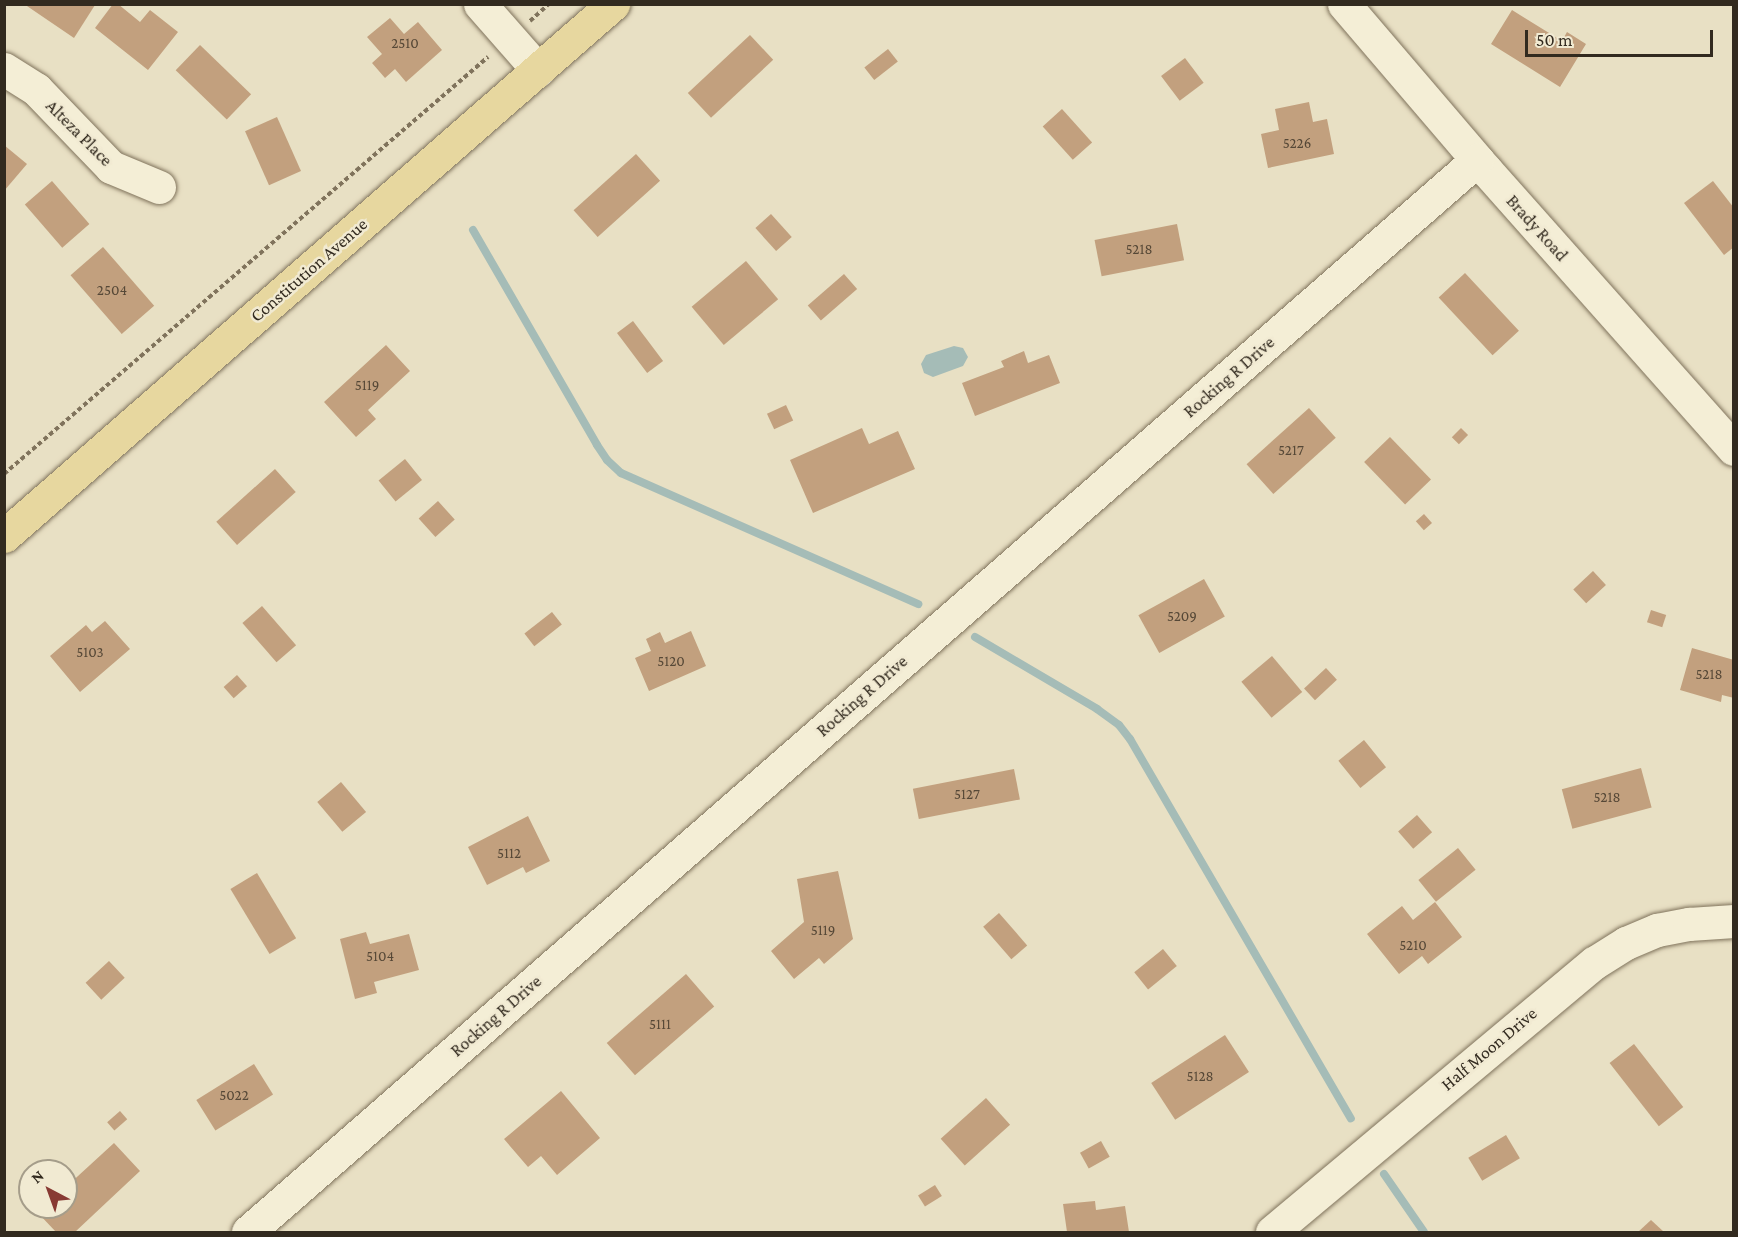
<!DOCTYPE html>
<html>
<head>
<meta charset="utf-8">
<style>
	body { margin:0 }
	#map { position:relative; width:1738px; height:1237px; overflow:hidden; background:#e8e0c4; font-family:"Crimson Pro",serif }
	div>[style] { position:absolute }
	.water>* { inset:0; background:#a5bcb7 }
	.stream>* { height:8px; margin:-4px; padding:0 4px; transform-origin:4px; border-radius:4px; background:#a5bcb7 }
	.building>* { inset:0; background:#c2a07e; transform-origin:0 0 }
	.path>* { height:4px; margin-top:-2px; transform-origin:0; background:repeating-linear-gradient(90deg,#80735c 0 4.5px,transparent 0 7.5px) }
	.roads { filter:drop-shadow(0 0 2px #80735c) drop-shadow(0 0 2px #80735c) }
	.minor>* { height:33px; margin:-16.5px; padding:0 16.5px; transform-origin:16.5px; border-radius:16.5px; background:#f4eed6 }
	.major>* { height:33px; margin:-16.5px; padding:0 16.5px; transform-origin:16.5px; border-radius:16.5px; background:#e7d79f }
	span { translate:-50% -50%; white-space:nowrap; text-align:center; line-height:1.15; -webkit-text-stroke:5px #f1ead2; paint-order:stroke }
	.number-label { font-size:15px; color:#564837 }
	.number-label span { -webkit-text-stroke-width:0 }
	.street-label { font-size:18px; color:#322a1f }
	.frame { position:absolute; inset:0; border:6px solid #322a1f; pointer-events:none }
	.north { position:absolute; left:18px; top:1159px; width:60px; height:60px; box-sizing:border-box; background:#f1ead2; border:2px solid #a59d8a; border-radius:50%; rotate:319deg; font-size:16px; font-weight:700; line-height:24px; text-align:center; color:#322a1f }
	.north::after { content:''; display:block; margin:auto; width:21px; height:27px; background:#883a33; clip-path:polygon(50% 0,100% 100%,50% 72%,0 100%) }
	.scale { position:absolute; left:1525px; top:30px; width:188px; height:27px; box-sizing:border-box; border:3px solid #322a1f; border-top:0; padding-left:8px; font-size:18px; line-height:21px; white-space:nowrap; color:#322a1f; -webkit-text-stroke:4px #f1ead2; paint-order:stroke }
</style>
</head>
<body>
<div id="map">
	<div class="water">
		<div style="clip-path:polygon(954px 346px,963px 348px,968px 357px,963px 366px,933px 377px,924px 373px,921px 364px,926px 355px)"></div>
	</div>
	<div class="stream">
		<div style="left:473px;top:230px;width:248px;rotate:60deg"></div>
		<div style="left:597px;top:445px;width:18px;rotate:56deg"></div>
		<div style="left:607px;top:460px;width:19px;rotate:43deg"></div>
		<div style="left:621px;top:473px;width:325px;rotate:23.8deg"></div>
		<div style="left:975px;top:637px;width:142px;rotate:30.5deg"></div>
		<div style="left:1097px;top:709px;width:27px;rotate:36deg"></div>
		<div style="left:1119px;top:725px;width:18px;rotate:52deg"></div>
		<div style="left:1130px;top:739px;width:439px;rotate:59.8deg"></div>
		<div style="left:1384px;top:1174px;width:70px;rotate:55.4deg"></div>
	</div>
	<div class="building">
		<div style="clip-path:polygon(24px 4px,94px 4px,95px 5px,74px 38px)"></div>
		<div style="clip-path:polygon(113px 4px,118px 4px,140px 22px,150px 10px,178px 32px,148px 70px,95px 28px)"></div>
		<div style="clip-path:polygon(1512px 10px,1562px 41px,1567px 32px,1586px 44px,1560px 87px,1491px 44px)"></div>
		<div style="clip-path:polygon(390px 18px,404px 34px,418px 22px,442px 50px,406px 82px,395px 69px,385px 78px,372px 63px,382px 54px,367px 37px)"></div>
		<div style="left:750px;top:35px;width:34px;height:85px;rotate:47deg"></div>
		<div style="left:200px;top:45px;width:71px;height:35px;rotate:44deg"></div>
		<div style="left:888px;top:49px;width:16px;height:30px;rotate:52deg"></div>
		<div style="left:1185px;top:58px;width:31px;height:30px;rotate:53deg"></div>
		<div style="clip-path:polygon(1309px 102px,1313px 122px,1327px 119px,1334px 154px,1268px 168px,1261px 134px,1279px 130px,1275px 109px)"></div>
		<div style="left:1062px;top:109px;width:45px;height:26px;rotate:48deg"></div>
		<div style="left:277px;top:117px;width:59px;height:35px;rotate:66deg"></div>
		<div style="clip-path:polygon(4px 145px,27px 164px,4px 191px)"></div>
		<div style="left:636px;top:154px;width:36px;height:84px;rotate:48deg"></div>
		<div style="left:52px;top:181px;width:57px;height:36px;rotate:49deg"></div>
		<div style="clip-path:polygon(1713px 181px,1734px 208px,1734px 247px,1724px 255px,1684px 203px)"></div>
		<div style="left:771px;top:214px;width:31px;height:21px;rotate:48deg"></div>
		<div style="left:1177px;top:224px;width:37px;height:84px;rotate:79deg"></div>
		<div style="left:103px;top:247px;width:78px;height:43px;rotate:49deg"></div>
		<div style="left:746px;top:261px;width:50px;height:71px;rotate:50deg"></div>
		<div style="left:1465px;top:273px;width:79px;height:36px;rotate:47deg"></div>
		<div style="left:844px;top:274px;width:20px;height:48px;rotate:49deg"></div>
		<div style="left:633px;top:321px;width:50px;height:20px;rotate:53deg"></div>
		<div style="clip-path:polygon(386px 345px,410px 371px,368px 410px,376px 419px,356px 437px,324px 402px)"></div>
		<div style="clip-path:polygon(1024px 351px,1028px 363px,1049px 355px,1060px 383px,975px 416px,962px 383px,1004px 367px,1001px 361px)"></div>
		<div style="left:786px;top:405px;width:17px;height:21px;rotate:65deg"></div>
		<div style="left:1309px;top:408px;width:40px;height:84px;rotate:48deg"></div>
		<div style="clip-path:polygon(862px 428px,869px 444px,898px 431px,915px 469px,813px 513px,790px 460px)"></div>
		<div style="left:1461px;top:428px;width:10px;height:13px;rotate:45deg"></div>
		<div style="left:1390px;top:437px;width:59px;height:36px;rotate:46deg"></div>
		<div style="left:405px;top:459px;width:27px;height:34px;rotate:51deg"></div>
		<div style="left:275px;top:469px;width:31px;height:79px;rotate:48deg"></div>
		<div style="left:438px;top:501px;width:25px;height:26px;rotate:48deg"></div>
		<div style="left:1424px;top:514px;width:12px;height:11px;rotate:48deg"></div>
		<div style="left:1593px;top:571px;width:19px;height:27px;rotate:47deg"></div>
		<div style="left:1204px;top:579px;width:43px;height:75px;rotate:61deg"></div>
		<div style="left:262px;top:606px;width:52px;height:26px;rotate:49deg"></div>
		<div style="left:1651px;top:610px;width:16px;height:13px;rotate:18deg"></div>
		<div style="left:552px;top:612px;width:16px;height:35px;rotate:52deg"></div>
		<div style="clip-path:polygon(105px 621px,130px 649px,80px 692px,50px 656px,86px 625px,92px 632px)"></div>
		<div style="clip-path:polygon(691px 631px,706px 666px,649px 691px,635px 658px,651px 651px,646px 639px,660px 632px,665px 643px)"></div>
		<div style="clip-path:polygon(1692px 648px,1734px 660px,1734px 698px,1722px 695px,1721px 702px,1680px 690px)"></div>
		<div style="left:1272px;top:656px;width:47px;height:40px;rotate:50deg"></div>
		<div style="left:1326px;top:668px;width:16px;height:30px;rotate:47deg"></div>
		<div style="left:237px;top:675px;width:15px;height:18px;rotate:48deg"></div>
		<div style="left:1364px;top:740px;width:35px;height:33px;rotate:51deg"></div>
		<div style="left:1641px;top:768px;width:41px;height:82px;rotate:75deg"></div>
		<div style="left:1014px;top:769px;width:31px;height:103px;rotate:79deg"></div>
		<div style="left:341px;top:782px;width:39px;height:31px;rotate:50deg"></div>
		<div style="left:1417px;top:815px;width:23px;height:25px;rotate:49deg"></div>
		<div style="clip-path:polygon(528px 816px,550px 861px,526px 873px,523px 867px,487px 885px,468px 847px)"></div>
		<div style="left:1458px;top:848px;width:28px;height:51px;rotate:51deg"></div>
		<div style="clip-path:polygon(838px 871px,853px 939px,824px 964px,819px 958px,794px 979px,771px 951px,804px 922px,797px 879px)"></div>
		<div style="left:257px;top:873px;width:76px;height:31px;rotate:59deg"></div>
		<div style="clip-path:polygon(1435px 902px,1462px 937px,1428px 964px,1422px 956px,1399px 974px,1367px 934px,1402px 906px,1413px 920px)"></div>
		<div style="left:999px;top:913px;width:43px;height:21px;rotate:49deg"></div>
		<div style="clip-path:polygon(366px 932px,370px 944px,409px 934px,419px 970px,374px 982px,377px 993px,355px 999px,340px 939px)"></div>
		<div style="left:1163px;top:949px;width:22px;height:37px;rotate:51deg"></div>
		<div style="left:109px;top:961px;width:23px;height:32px;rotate:47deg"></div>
		<div style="left:686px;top:974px;width:43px;height:105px;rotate:49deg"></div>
		<div style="left:1225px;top:1035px;width:44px;height:88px;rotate:57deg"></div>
		<div style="left:1634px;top:1044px;width:80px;height:31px;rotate:52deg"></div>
		<div style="left:254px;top:1064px;width:36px;height:68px;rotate:58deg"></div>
		<div style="clip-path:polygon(561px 1091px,600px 1138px,557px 1175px,541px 1156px,528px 1167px,504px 1139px)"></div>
		<div style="left:986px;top:1098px;width:36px;height:61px;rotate:48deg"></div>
		<div style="left:120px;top:1111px;width:11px;height:17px;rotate:49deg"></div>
		<div style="left:1506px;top:1135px;width:27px;height:44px;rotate:59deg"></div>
		<div style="left:1101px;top:1141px;width:18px;height:24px;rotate:61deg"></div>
		<div style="clip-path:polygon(114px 1143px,140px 1171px,75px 1232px,56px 1232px,38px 1213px,45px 1207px,66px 1207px,66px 1187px)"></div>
		<div style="left:935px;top:1185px;width:13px;height:20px;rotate:58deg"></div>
		<div style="clip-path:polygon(1095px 1201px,1096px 1210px,1125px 1206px,1129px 1232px,1067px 1232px,1063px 1204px)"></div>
		<div style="clip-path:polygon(1651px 1220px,1664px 1232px,1638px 1232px)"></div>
	</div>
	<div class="path">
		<div style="left:530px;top:21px;width:25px;rotate:-42deg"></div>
		<div style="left:4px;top:474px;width:639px;rotate:-40.75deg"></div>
	</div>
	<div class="roads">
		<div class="minor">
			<div style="left:480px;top:4px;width:88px;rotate:48.7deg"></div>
			<div style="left:1344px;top:4px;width:218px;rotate:49.5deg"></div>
			<div style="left:1486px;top:170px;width:373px;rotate:48.4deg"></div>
			<div style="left:4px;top:69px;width:38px;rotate:32deg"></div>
			<div style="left:36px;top:89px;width:108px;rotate:46.1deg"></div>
			<div style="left:111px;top:167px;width:52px;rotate:22.6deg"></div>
			<div style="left:248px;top:1232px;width:1631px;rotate:-41.1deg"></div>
			<div style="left:1272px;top:1232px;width:420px;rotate:-39.9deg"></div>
			<div style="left:1594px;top:963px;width:38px;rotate:-32deg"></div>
			<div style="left:1626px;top:943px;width:34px;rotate:-23deg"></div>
			<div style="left:1657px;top:930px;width:33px;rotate:-11deg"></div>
			<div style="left:1689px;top:924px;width:45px;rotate:-3.8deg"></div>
		</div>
		<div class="major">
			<div style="left:4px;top:536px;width:809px;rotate:-41.14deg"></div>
		</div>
	</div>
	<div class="number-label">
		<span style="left:405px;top:44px">2510</span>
		<span style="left:1297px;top:144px">5226</span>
		<span style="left:1139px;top:250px">5218</span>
		<span style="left:112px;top:291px">2504</span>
		<span style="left:367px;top:386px">5119</span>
		<span style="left:1291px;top:451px">5217</span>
		<span style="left:1182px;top:617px">5209</span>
		<span style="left:90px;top:653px">5103</span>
		<span style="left:671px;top:662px">5120</span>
		<span style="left:1709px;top:675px">5218</span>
		<span style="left:967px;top:795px">5127</span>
		<span style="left:1607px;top:798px">5218</span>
		<span style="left:509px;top:854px">5112</span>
		<span style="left:823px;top:931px">5119</span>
		<span style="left:1413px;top:946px">5210</span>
		<span style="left:380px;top:957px">5104</span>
		<span style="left:660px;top:1025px">5111</span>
		<span style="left:1200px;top:1077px">5128</span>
		<span style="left:234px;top:1096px">5022</span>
	</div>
	<div class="street-label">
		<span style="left:79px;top:133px;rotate:45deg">Alteza Place</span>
		<span style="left:1537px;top:228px;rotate:48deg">Brady Road</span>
		<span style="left:309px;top:270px;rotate:-41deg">Constitution Avenue</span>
		<span style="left:1229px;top:377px;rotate:-41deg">Rocking R Drive</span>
		<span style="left:862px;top:696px;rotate:-41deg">Rocking R Drive</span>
		<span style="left:496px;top:1016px;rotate:-41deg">Rocking R Drive</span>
		<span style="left:1489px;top:1049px;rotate:-40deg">Half Moon Drive</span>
	</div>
	<div class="frame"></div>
	<div class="north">N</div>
	<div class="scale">50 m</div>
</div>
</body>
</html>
